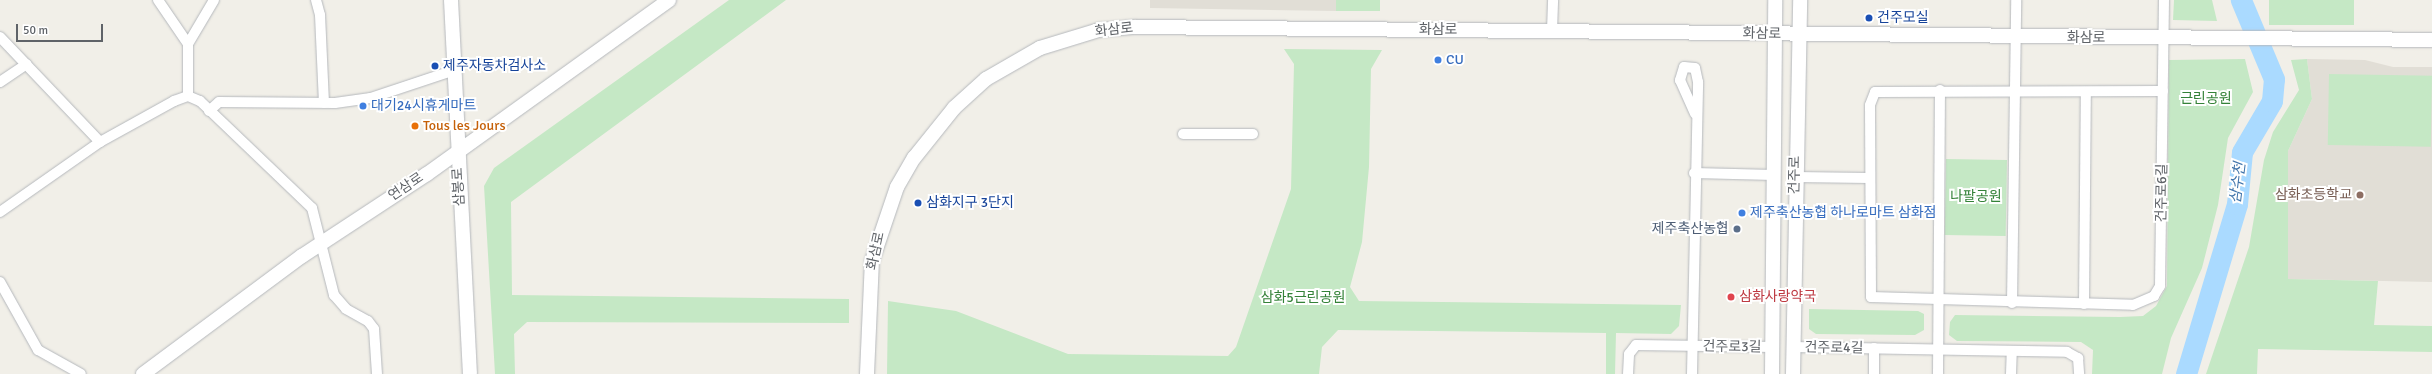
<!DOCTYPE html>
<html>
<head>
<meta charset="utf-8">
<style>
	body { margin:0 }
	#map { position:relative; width:2432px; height:374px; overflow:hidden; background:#f1efe8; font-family:Signika,"Noto Sans KR",sans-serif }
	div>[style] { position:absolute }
	.education>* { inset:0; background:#e1ded6 }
	.green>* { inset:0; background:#c5e8c5; transform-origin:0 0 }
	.river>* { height:21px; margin:-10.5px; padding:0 10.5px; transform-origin:10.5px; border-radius:10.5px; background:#aadaff }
	.roads { filter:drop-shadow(0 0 1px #b5b8bc) drop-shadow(0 0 1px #b5b8bc) }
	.street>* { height:10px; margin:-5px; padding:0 5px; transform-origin:5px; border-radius:5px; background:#fff }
	.secondary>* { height:14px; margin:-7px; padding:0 7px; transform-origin:7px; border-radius:7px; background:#fff }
	.dots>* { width:11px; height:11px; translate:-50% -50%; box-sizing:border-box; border:2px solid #fff; border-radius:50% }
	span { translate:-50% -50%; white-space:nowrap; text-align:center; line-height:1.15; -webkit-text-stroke:4px #fff; paint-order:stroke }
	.transit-label { font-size:14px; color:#164399 }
	.left { translate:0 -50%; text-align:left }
	.street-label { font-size:14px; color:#5f6368 }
	.shop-label { font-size:14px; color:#366cbe }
	.park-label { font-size:14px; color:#348238 }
	.food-label { font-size:14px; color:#c56008 }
	.education-label { font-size:14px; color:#785e54 }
	.right { translate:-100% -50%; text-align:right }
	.service-label { font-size:14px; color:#4e5e75 }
	.health-label { font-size:14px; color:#be3a42 }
	.water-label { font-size:15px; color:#4174aa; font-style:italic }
	.scale { position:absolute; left:16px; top:24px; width:87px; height:18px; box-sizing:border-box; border:2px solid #5f6368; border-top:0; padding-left:5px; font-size:12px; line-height:14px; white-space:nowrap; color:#5f6368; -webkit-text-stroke:3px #fff; paint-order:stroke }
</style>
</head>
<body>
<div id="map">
	<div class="education">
		<div style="clip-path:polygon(1150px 0,1336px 0,1336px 11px,1150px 8px)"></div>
		<div style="clip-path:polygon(2307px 59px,2365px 60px,2393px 67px,2432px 67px,2432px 282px,2288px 279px,2288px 151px,2312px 99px)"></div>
	</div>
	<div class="green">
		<div style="clip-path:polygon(729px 0,786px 0,511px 202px,512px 295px,849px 299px,849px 323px,527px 322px,514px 334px,515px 374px,495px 374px,484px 186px,494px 168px)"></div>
		<div style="left:1336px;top:0;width:44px;height:11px"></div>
		<div style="clip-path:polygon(2174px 0,2212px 0,2217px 21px,2173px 20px)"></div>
		<div style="left:2269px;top:0;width:85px;height:25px"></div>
		<div style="clip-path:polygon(1284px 49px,1382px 50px,1371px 69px,1369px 167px,1362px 242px,1350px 287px,1359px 301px,1681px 305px,1679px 326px,1671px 334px,1616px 333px,1615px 374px,1606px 374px,1606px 333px,1338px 330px,1322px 347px,1319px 374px,887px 374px,888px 301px,956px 311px,1068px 354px,1228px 356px,1236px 347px,1291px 189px,1294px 64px)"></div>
		<div style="clip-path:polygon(2245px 59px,2253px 92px,2228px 138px,2218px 205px,2202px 268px,2171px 338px,2162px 374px,2092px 374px,2093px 350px,2081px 342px,1957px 341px,1949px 335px,1950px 322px,1955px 315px,2120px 317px,2143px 316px,2156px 306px,2167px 286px,2169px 60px)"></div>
		<div style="clip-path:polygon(2307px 59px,2312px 99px,2288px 151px,2288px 279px,2378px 281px,2374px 325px,2432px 326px,2432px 352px,2258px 349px,2257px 374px,2206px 374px,2249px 247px,2264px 160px,2273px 132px,2299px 90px,2291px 60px)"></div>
		<div style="left:2329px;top:74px;width:103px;height:71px;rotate:1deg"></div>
		<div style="left:1946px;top:159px;width:61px;height:76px;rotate:1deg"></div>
		<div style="clip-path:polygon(1809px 309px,1918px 311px,1924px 314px,1924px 330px,1915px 335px,1816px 334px,1809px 329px)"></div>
	</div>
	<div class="river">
		<div style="left:2186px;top:374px;width:177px;rotate:-73.3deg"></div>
		<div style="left:2237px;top:204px;width:52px;rotate:-84.5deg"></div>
		<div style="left:2242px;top:152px;width:59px;rotate:-59.5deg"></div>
		<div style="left:2272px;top:101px;width:22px;rotate:-85deg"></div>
		<div style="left:2274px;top:79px;width:86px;rotate:-112.7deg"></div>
	</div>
	<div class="roads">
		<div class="street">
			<div style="left:158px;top:0;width:53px;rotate:55.7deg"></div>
			<div style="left:316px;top:0;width:16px;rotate:75deg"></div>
			<div style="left:320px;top:15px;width:88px;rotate:87.4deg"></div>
			<div style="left:1552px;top:31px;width:31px;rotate:-88deg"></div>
			<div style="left:0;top:37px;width:145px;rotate:46.4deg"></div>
			<div style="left:100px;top:142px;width:85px;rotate:-29deg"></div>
			<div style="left:174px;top:101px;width:15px;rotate:-20deg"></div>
			<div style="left:188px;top:96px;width:13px;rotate:23deg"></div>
			<div style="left:200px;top:101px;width:155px;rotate:43.7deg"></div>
			<div style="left:312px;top:208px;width:90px;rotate:75.8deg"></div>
			<div style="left:334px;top:295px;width:18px;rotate:49deg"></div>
			<div style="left:346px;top:309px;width:25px;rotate:29deg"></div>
			<div style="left:368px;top:321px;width:10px;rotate:53deg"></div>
			<div style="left:374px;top:329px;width:45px;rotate:86.2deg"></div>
			<div style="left:0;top:82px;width:32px;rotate:-34deg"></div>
			<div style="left:2163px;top:91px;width:288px;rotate:179.8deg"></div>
			<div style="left:1875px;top:92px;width:14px;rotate:111deg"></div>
			<div style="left:1870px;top:105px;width:192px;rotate:89.7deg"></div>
			<div style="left:1871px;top:297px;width:262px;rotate:1.7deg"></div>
			<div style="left:2133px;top:305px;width:23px;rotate:-23deg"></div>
			<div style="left:2154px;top:296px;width:12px;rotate:-59deg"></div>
			<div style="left:2160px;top:286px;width:286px;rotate:-89.2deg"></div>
			<div style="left:188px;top:96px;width:52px;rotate:-90deg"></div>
			<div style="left:188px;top:44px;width:51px;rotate:-59.4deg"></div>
			<div style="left:209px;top:111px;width:13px;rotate:-42deg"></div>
			<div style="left:219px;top:102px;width:116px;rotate:0.5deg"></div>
			<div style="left:335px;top:103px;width:36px;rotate:-8deg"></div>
			<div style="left:371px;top:98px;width:85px;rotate:-18.4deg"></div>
			<div style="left:1183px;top:134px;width:70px"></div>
			<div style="left:1694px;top:173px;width:80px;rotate:1.4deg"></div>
			<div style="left:1795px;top:177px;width:74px;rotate:0.8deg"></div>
			<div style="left:0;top:212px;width:122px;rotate:-35deg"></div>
			<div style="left:0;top:282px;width:78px;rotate:60.8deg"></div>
			<div style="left:38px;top:350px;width:49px;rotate:29.2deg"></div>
			<div style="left:2012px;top:303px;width:303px;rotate:-89.2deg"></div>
			<div style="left:2084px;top:304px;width:212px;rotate:-89.5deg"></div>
			<div style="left:1793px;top:347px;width:274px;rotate:1deg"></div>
			<div style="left:2067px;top:352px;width:13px;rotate:29deg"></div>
			<div style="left:2078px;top:358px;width:16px;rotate:86deg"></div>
			<div style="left:1628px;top:374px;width:20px;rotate:-87deg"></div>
			<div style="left:1629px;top:354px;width:11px;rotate:-52deg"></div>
			<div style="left:1636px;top:345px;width:137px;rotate:0.8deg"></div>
			<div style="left:1692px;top:374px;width:292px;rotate:-88.8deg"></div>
			<div style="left:1698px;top:82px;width:14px;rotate:-102deg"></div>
			<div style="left:1695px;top:68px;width:11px;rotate:-175deg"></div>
			<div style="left:1684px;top:67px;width:14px;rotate:107deg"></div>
			<div style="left:1680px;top:80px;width:37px;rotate:66deg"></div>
			<div style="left:1874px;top:374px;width:26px;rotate:-90deg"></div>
			<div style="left:1938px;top:374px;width:284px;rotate:-89.6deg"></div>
			<div style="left:2011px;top:374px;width:23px;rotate:-88deg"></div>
		</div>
		<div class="secondary">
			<div style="left:451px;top:0;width:374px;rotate:87.1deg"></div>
			<div style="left:143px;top:374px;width:198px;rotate:-36.6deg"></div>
			<div style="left:302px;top:256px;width:149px;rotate:-33.3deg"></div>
			<div style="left:427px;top:174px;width:298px;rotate:-35.7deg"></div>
			<div style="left:867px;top:374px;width:113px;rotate:-87.5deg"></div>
			<div style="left:872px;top:261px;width:78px;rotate:-71.3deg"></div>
			<div style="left:897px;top:187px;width:34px;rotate:-60deg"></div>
			<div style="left:914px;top:158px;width:64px;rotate:-51.3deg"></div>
			<div style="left:954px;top:108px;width:43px;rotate:-42.2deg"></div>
			<div style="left:986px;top:79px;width:62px;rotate:-29.9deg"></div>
			<div style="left:1040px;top:48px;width:62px;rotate:-17deg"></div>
			<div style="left:1099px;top:30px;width:36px;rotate:-5deg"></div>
			<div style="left:1135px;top:27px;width:1297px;rotate:0.57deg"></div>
			<div style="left:1772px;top:374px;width:374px;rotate:-89.5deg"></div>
			<div style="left:1793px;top:374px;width:374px;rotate:-88.9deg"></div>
		</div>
	</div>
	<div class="dots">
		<div style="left:1869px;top:18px;background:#1a4fb4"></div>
		<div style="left:1438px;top:60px;background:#3f7fe0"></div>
		<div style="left:435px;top:66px;background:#1a4fb4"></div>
		<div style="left:363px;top:106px;background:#3f7fe0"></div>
		<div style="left:415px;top:126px;background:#e8710a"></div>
		<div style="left:2360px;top:195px;background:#8d6e63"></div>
		<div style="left:918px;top:203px;background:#1a4fb4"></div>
		<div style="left:1742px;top:213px;background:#3f7fe0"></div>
		<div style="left:1737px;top:229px;background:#5c6f8a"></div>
		<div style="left:1731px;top:297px;background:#e0444e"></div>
	</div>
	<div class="transit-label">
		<span class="left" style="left:1877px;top:18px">건주모실</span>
		<span class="left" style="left:443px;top:66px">제주자동차검사소</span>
		<span class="left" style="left:926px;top:203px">삼화지구 3단지</span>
	</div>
	<div class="street-label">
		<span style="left:1114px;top:30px;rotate:-6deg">화삼로</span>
		<span style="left:1438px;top:30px">화삼로</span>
		<span style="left:1762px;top:34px;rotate:1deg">화삼로</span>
		<span style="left:2086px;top:38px">화삼로</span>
		<span style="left:1795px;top:175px;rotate:-89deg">건주로</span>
		<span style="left:406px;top:187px;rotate:-34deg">연삼로</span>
		<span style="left:459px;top:187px;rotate:-93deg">삼봉로</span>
		<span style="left:2162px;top:193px;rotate:-89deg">건주로6길</span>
		<span style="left:876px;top:251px;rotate:-78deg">화삼로</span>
		<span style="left:1732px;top:347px;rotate:1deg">건주로3길</span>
		<span style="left:1834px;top:348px;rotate:1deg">건주로4길</span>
	</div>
	<div class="shop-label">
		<span class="left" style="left:1446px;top:60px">CU</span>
		<span class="left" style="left:371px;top:106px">대기24시휴게마트</span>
		<span class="left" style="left:1750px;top:213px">제주축산농협 하나로마트 삼화점</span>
	</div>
	<div class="park-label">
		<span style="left:2206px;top:99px">근린공원</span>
		<span style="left:1976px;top:197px">나팔공원</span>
		<span style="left:1303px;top:298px">삼화5근린공원</span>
	</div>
	<div class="food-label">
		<span class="left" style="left:423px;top:126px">Tous les Jours</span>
	</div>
	<div class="education-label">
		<span class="right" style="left:2352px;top:195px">삼화초등학교</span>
	</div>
	<div class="service-label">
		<span class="right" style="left:1729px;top:229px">제주축산농협</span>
	</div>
	<div class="health-label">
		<span class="left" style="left:1739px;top:297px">삼화사랑약국</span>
	</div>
	<div class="water-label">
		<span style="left:2238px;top:183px;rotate:-83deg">삼수천</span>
	</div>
	<div class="scale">50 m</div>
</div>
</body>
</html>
